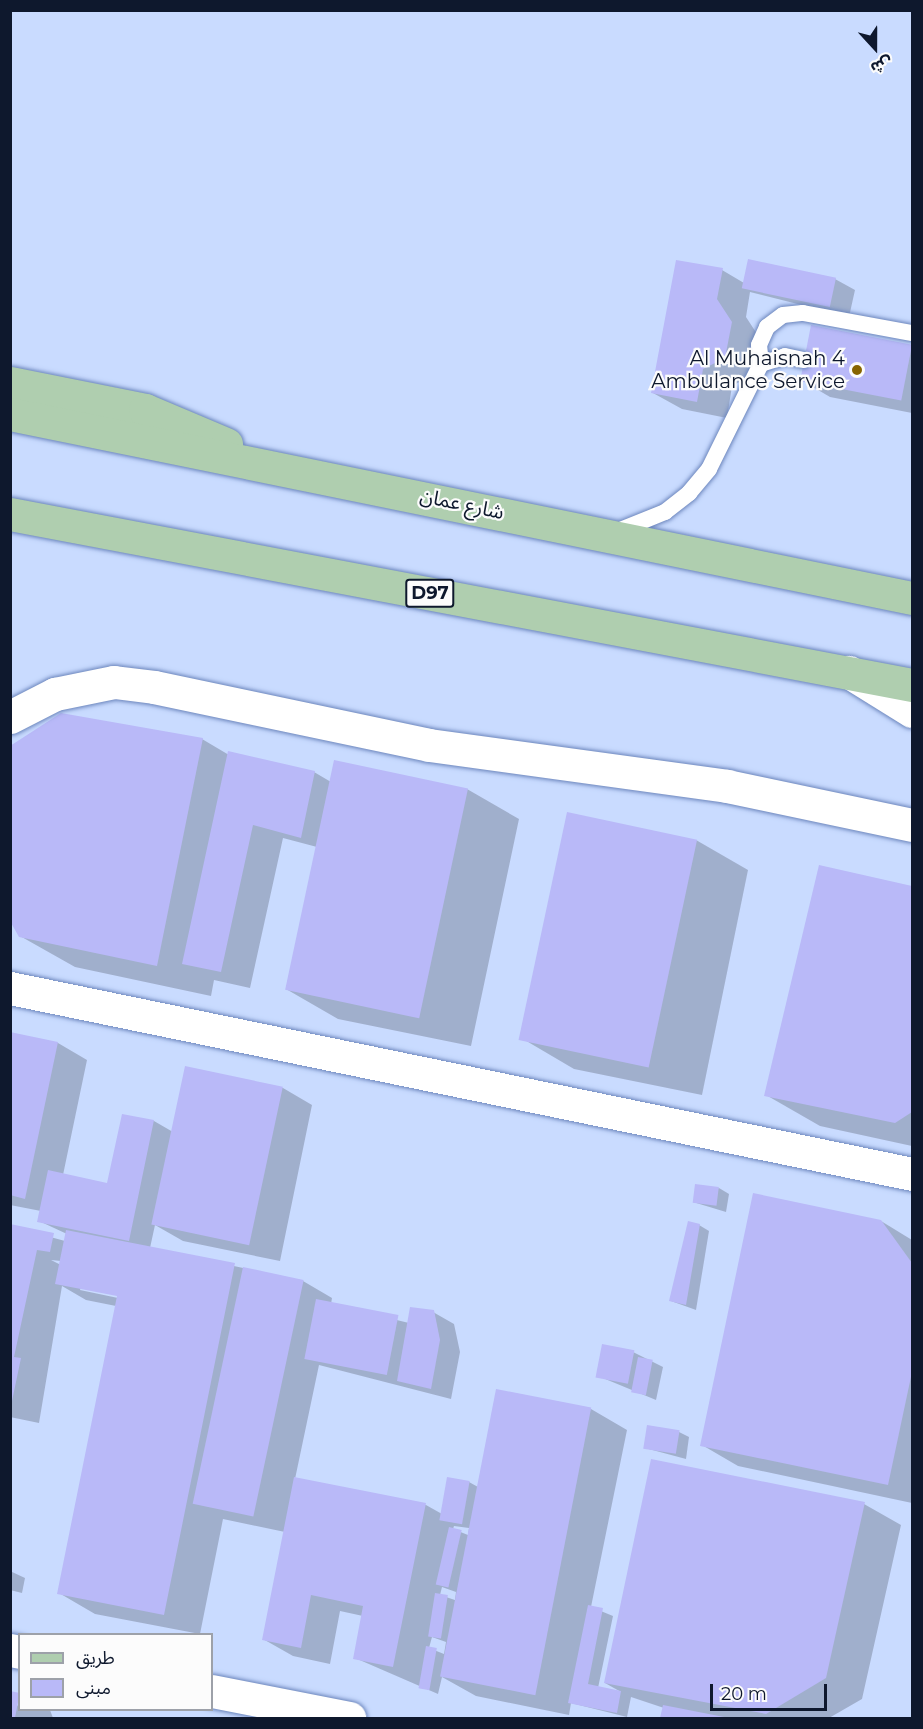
<!DOCTYPE html>
<html>
<head>
<meta charset="utf-8">
<style>
	body { margin:0 }
	#map { position:relative; width:923px; height:1729px; overflow:hidden; background:#c9dbff; font-family:Montserrat,"Noto Sans Arabic",sans-serif }
	div>[style] { position:absolute }
	.shadow>* { inset:0; background:#0003 }
	.building>* { inset:0; background:#b9b9f8; transform-origin:0 0 }
	.roads { filter:drop-shadow(0 0 2px #6c86bd) drop-shadow(0 0 2px #6c86bd) }
	.lane>* { height:16px; margin:-8px; padding:0 8px; transform-origin:8px; border-radius:8px; background:#fff }
	.street>* { height:33px; margin:-16.5px; padding:0 16.5px; transform-origin:16.5px; border-radius:16.5px; background:#fff }
	.primary>* { height:33px; margin:-16.5px; padding:0 16.5px; transform-origin:16.5px; border-radius:16.5px; background:#afceaf }
	.dots>* { width:16px; height:16px; translate:-50% -50%; box-sizing:border-box; border:3px solid #fcfcfc; border-radius:50% }
	span { translate:-50% -50%; white-space:nowrap; text-align:center; line-height:1.15; -webkit-text-stroke:4.5px #fcfcfc; paint-order:stroke }
	.shield-label span { padding:2px 4px; background:#fcfcfc; border:2px solid; border-radius:4px; -webkit-text-stroke-width:0 }
	.shield-label { font-size:18px; color:#0e182d; font-weight:700 }
	.poi-label { font-size:20px; color:#0e182d }
	.right { translate:-100% -50%; text-align:right }
	.street-label { font-size:20px; color:#0e182d }
	.frame { position:absolute; inset:0; border:12px solid #0e182d; pointer-events:none }
	.legend { position:absolute; left:18px; top:1633px; width:195px; height:78px; box-sizing:border-box; background:#fcfcfc; border:2px solid #9da1a9; margin:0; padding:8px 10px; list-style:none; font-size:18px; color:#0e182d }
	.legend li { display:flex; align-items:center; gap:12px; height:30px }
	.legend b { width:30px; border:2px solid #9da1a9 }
	.north { position:absolute; left:845px; top:18px; width:60px; height:60px; -webkit-text-stroke:4px #fcfcfc; paint-order:stroke; rotate:159deg; font-size:16px; font-weight:700; line-height:24px; text-align:center; color:#0e182d }
	.north::after { content:''; display:block; margin:auto; width:21px; height:27px; background:#0e182d; clip-path:polygon(50% 0,100% 100%,50% 72%,0 100%) }
	.scale { position:absolute; left:710px; top:1684px; width:117px; height:27px; box-sizing:border-box; border:3px solid #0e182d; border-top:0; padding-left:8px; font-size:18px; line-height:21px; white-space:nowrap; color:#0e182d; -webkit-text-stroke:4px #fcfcfc; paint-order:stroke }
</style>
</head>
<body>
<div id="map">
	<div class="shadow">
		<div style="clip-path:polygon(722px 270px,744px 283px,835px 279px,855px 290px,849px 317px,750px 292px,746px 317px,761px 340px,754px 374px,732px 386px,727px 418px,682px 409px,653px 393px)"></div>
		<div style="clip-path:polygon(812px 327px,912px 347px,912px 413px,830px 397px,801px 380px)"></div>
		<div style="clip-path:polygon(202px 739px,229px 755px,314px 772px,331px 782px,467px 789px,519px 819px,471px 1046px,338px 1019px,286px 989px,317px 847px,283px 838px,250px 988px,214px 980px,211px 996px,75px 967px,20px 936px)"></div>
		<div style="clip-path:polygon(696px 840px,748px 870px,702px 1095px,574px 1069px,523px 1039px)"></div>
		<div style="clip-path:polygon(820px 866px,912px 888px,912px 1146px,820px 1126px,766px 1095px)"></div>
		<div style="clip-path:polygon(evenodd,10px 1034px,58px 1043px,87px 1060px,63px 1175px,108px 1184px,123px 1115px,154px 1121px,173px 1132px,186px 1068px,283px 1088px,312px 1105px,280px 1261px,183px 1241px,155px 1225px,150px 1248px,303px 1281px,332px 1298px,331px 1304px,409px 1323px,433px 1312px,454px 1324px,460px 1352px,451px 1399px,319px 1365px,295px 1479px,426px 1505px,442px 1514px,469px 1482px,478px 1487px,498px 1391px,591px 1409px,627px 1430px,591px 1607px,613px 1616px,598px 1688px,621px 1692px,605px 1683px,864px 1504px,901px 1525px,862px 1699px,829px 1718px,662px 1718px,664px 1708px,631px 1697px,627px 1717px,571px 1703px,569px 1715px,476px 1696px,442px 1677px,438px 1694px,355px 1658px,363px 1616px,340px 1611px,330px 1664px,293px 1656px,263px 1639px,285px 1532px,223px 1519px,200px 1634px,95px 1614px,59px 1593px,116px 1306px,86px 1300px,62px 1286px,39px 1423px,10px 1417px,10px 1226px,65px 1241px,67px 1234px,39px 1221px,41px 1211px,10px 1205px,10px 1034px,51px 1260px,61px 1261px,61px 1265px,51px 1260px,10px 1034px,81px 1287px,118px 1294px,118px 1298px,80px 1290px,81px 1287px,10px 1034px,454px 1526px,469px 1528px,468px 1535px,453px 1529px,454px 1526px,10px 1034px,442px 1587px,456px 1592px,455px 1600px,440px 1595px,442px 1587px,10px 1034px,432px 1637px,446px 1642px,444px 1654px,429px 1648px,432px 1637px)"></div>
		<div style="clip-path:polygon(719px 1188px,729px 1194px,726px 1212px,693px 1202px)"></div>
		<div style="clip-path:polygon(881px 1221px,912px 1240px,912px 1503px,738px 1466px,702px 1445px)"></div>
		<div style="clip-path:polygon(699px 1225px,709px 1231px,696px 1310px,671px 1301px)"></div>
		<div style="clip-path:polygon(633px 1352px,663px 1367px,656px 1400px,598px 1376px)"></div>
		<div style="clip-path:polygon(679px 1432px,689px 1437px,686px 1459px,645px 1448px)"></div>
		<div style="clip-path:polygon(10px 1571px,25px 1578px,22px 1593px,10px 1590px)"></div>
		<div style="clip-path:polygon(10px 1692px,20px 1710px,50px 1710px,53px 1718px,10px 1718px)"></div>
	</div>
	<div class="building">
		<div style="left:748px;top:259px;width:90px;height:30px;rotate:12deg"></div>
		<div style="clip-path:polygon(676px 260px,723px 268px,717px 299px,732px 322px,725px 358px,703px 369px,697px 402px,651px 393px)"></div>
		<div style="left:811px;top:325px;width:103px;height:57px;rotate:11deg"></div>
		<div style="clip-path:polygon(61px 713px,203px 738px,157px 966px,19px 937px,10px 921px,10px 746px)"></div>
		<div style="clip-path:polygon(228px 751px,315px 771px,301px 838px,253px 825px,221px 972px,182px 964px)"></div>
		<div style="left:334px;top:760px;width:137px;height:235px;rotate:12deg"></div>
		<div style="left:567px;top:812px;width:133px;height:233px;rotate:12deg"></div>
		<div style="clip-path:polygon(819px 865px,912px 886px,912px 1112px,895px 1123px,764px 1096px)"></div>
		<div style="clip-path:polygon(10px 1032px,58px 1042px,25px 1199px,10px 1195px)"></div>
		<div style="left:185px;top:1066px;width:100px;height:162px;rotate:12deg"></div>
		<div style="clip-path:polygon(122px 1114px,154px 1120px,129px 1241px,37px 1222px,48px 1170px,107px 1183px)"></div>
		<div style="left:695px;top:1184px;width:24px;height:19px;rotate:7deg"></div>
		<div style="clip-path:polygon(753px 1193px,881px 1220px,912px 1263px,912px 1372px,888px 1485px,700px 1446px)"></div>
		<div style="clip-path:polygon(688px 1221px,700px 1224px,686px 1305px,669px 1301px)"></div>
		<div style="clip-path:polygon(10px 1224px,54px 1233px,50px 1252px,37px 1250px,14px 1357px,21px 1358px,12px 1401px)"></div>
		<div style="clip-path:polygon(66px 1230px,235px 1263px,164px 1615px,57px 1594px,117px 1296px,55px 1284px)"></div>
		<div style="left:243px;top:1267px;width:62px;height:242px;rotate:12deg"></div>
		<div style="left:316px;top:1299px;width:84px;height:61px;rotate:11deg"></div>
		<div style="clip-path:polygon(410px 1307px,434px 1310px,440px 1340px,431px 1389px,397px 1381px)"></div>
		<div style="left:602px;top:1344px;width:33px;height:34px;rotate:11deg"></div>
		<div style="left:638px;top:1357px;width:15px;height:36px;rotate:11deg"></div>
		<div style="left:496px;top:1389px;width:97px;height:293px;rotate:11deg"></div>
		<div style="left:647px;top:1425px;width:33px;height:24px;rotate:9deg"></div>
		<div style="clip-path:polygon(651px 1459px,865px 1502px,826px 1678px,766px 1714px,604px 1683px)"></div>
		<div style="clip-path:polygon(294px 1477px,426px 1503px,393px 1667px,353px 1659px,363px 1606px,311px 1595px,301px 1648px,262px 1640px)"></div>
		<div style="left:447px;top:1477px;width:23px;height:44px;rotate:10deg"></div>
		<div style="left:449px;top:1527px;width:13px;height:59px;rotate:13deg"></div>
		<div style="left:435px;top:1593px;width:13px;height:44px;rotate:9deg"></div>
		<div style="clip-path:polygon(588px 1605px,603px 1608px,588px 1684px,621px 1691px,617px 1713px,568px 1703px)"></div>
		<div style="left:426px;top:1646px;width:11px;height:43px;rotate:10deg"></div>
		<div style="left:10px;top:1691px;width:10px;height:27px;rotate:11deg"></div>
		<div style="clip-path:polygon(663px 1705px,724px 1717px,724px 1718px,660px 1718px)"></div>
	</div>
	<div class="roads">
		<div class="lane">
			<div style="left:761px;top:364px;width:19px;rotate:-96deg"></div>
			<div style="left:759px;top:345px;width:20px;rotate:-66deg"></div>
			<div style="left:767px;top:327px;width:20px;rotate:-37deg"></div>
			<div style="left:783px;top:315px;width:20px;rotate:-6deg"></div>
			<div style="left:803px;top:313px;width:111px;rotate:10.4deg"></div>
			<div style="left:618px;top:531px;width:51px;rotate:-22deg"></div>
			<div style="left:665px;top:512px;width:31px;rotate:-38deg"></div>
			<div style="left:689px;top:493px;width:31px;rotate:-50deg"></div>
			<div style="left:709px;top:469px;width:117px;rotate:-63.7deg"></div>
			<div style="left:761px;top:364px;width:25px;rotate:-18deg"></div>
			<div style="left:785px;top:356px;width:19px;rotate:12deg"></div>
		</div>
		<div class="street">
			<div style="left:849px;top:672px;width:74px;rotate:31.8deg"></div>
			<div style="left:10px;top:717px;width:51px;rotate:-27.1deg"></div>
			<div style="left:55px;top:694px;width:60px;rotate:-11.5deg"></div>
			<div style="left:114px;top:682px;width:40px;rotate:7.1deg"></div>
			<div style="left:154px;top:687px;width:281px;rotate:11.9deg"></div>
			<div style="left:429px;top:745px;width:301px;rotate:7.8deg"></div>
			<div style="left:727px;top:786px;width:189px;rotate:11.9deg"></div>
			<div style="left:10px;top:988px;width:921px;rotate:11.65deg"></div>
			<div style="left:10px;top:1650px;width:10px;rotate:11deg"></div>
			<div style="left:212px;top:1691px;width:140px;rotate:11.1deg"></div>
		</div>
		<div class="primary">
			<div style="left:10px;top:383px;width:138px;rotate:11.3deg"></div>
			<div style="left:145px;top:410px;width:88px;rotate:22.8deg"></div>
			<div style="left:10px;top:414px;width:921px;rotate:11.53deg"></div>
			<div style="left:10px;top:514px;width:918px;rotate:10.73deg"></div>
		</div>
	</div>
	<div class="dots">
		<div style="left:857px;top:370px;background:#876400"></div>
	</div>
	<div class="shield-label">
		<span style="left:430px;top:593px">D97</span>
	</div>
	<div class="poi-label">
		<span class="right" style="left:845px;top:370px">Al Muhaisnah 4<br>Ambulance Service</span>
	</div>
	<div class="street-label">
		<span style="left:462px;top:504px;rotate:12deg">شارع عمان</span>
	</div>
	<div class="frame"></div>
	<ul class="legend">
	<li><b style="height:8px;background:#afceaf"></b>طريق</li>
	<li><b style="height:16px;background:#b9b9f8"></b>مبنى</li>
	</ul>
	<div class="north">ش</div>
	<div class="scale">20 m</div>
</div>
</body>
</html>
